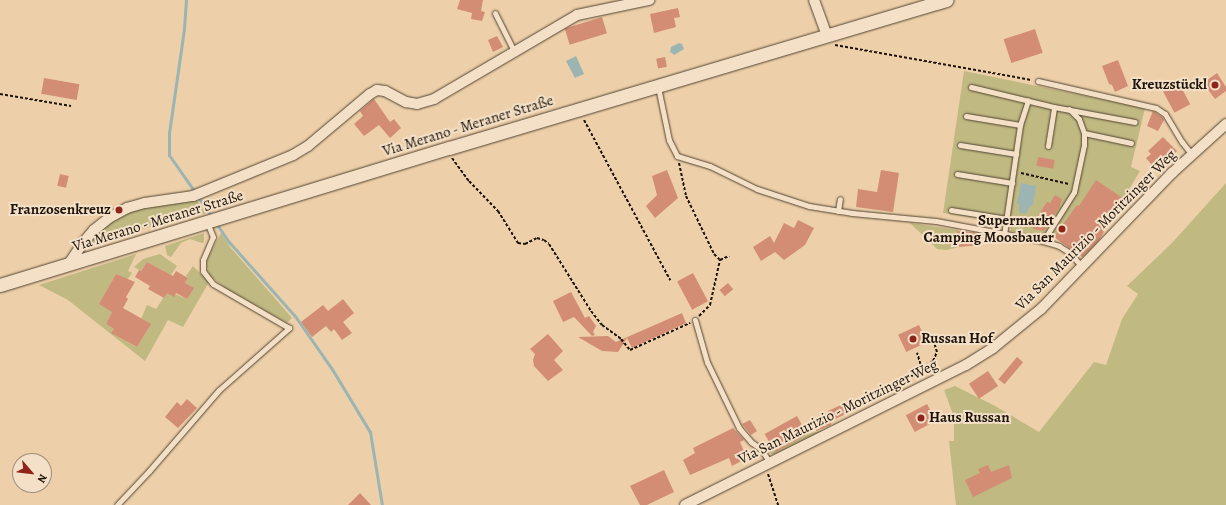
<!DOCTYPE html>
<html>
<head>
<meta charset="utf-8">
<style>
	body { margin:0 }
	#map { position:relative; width:1226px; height:505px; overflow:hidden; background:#edd0a9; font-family:Alegreya,serif }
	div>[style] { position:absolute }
	.green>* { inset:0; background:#c0b982 }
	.water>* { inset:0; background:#9cb4b2 }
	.stream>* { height:3px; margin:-1.5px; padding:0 1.5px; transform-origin:1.5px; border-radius:1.5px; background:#9cb4b2 }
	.building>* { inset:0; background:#d38d74; transform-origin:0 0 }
	.path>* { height:2px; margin-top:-1px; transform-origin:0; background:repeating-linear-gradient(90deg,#1f140b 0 3px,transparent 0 5px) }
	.roads { filter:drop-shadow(0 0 1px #524332) drop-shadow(0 0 1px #524332) }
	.lane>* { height:5px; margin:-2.5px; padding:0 2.5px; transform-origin:2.5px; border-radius:2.5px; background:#f3e0c7 }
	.street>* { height:10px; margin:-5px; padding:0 5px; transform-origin:5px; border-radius:5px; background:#f3e0c7 }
	.secondary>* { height:13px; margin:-6.5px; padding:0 6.5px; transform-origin:6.5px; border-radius:6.5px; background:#f3e0c7 }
	.dots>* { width:11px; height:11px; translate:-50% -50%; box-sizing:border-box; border:2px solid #f3e0c7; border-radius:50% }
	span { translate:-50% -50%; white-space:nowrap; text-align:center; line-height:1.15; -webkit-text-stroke:4px #f3e0c7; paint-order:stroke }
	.poi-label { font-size:15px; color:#1f140b; font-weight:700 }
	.right { translate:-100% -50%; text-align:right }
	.left { translate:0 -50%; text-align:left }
	.street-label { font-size:15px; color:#1f140b }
	.north { position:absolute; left:12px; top:453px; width:40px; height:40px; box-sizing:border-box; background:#f3e0c7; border:1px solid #9e8e7c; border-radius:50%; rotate:118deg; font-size:11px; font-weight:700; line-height:16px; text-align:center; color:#1f140b }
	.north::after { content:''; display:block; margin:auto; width:14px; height:18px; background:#8f2418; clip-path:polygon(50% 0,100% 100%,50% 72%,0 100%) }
</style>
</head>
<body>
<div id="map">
	<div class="green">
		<div style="clip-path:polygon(964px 71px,1145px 108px,1131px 167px,1140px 171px,1087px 260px,1054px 237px,1015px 232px,1011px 231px,1009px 223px,943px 213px)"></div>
		<div style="clip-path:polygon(1226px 183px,1226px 505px,956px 505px,949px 441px,954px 441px,954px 417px,944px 390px,955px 386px,995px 406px,1039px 432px,1094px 362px,1106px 365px,1122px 319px,1138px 294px,1127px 286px,1172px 243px)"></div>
		<div style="clip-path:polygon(196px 199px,207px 213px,164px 223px,85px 246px,92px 237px,123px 214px,144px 206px)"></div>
		<div style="clip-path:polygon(910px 223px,958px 230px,956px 242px,959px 247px,946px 250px,937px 249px)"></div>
		<div style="clip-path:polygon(204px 233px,204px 242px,202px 243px,190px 239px,181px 243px,171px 257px,167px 255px,165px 246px)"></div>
		<div style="clip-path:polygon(221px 233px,230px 247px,292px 318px,287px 323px,228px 290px,209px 275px,207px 267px,207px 259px)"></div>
		<div style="clip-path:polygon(136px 254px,128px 271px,132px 273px,127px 280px,116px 274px,106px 292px,112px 312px,106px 324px,114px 329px,112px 333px,122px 339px,128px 340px,127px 342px,137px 347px,150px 325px,141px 319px,147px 305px,156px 309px,168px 291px,187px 299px,193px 288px,185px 283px,188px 278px,186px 276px,193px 266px,209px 282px,183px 327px,168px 320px,145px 361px,68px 300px,39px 285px)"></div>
		<div style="clip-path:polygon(160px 254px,177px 266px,171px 275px,147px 262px,141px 271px,134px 267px,143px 259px)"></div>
		<div style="clip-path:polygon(832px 428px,774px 455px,768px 452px,807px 434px)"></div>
	</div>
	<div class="water">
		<div style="clip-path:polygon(679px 43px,682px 44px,684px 49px,674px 55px,672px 53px,670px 52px,671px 47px)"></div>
		<div style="clip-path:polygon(576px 56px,584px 74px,575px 78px,566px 61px)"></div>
		<div style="clip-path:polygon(1021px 183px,1036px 186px,1033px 205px,1030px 206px,1026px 214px,1019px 212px,1019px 204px,1017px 204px)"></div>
	</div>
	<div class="stream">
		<div style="left:186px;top:0;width:29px;rotate:94deg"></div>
		<div style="left:184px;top:29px;width:105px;rotate:98.2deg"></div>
		<div style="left:169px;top:133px;width:22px;rotate:90deg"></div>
		<div style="left:169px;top:155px;width:45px;rotate:54.9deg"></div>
		<div style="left:198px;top:197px;width:24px;rotate:55deg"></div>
		<div style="left:216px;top:223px;width:23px;rotate:56deg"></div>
		<div style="left:229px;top:242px;width:99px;rotate:48.3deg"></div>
		<div style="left:295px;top:316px;width:65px;rotate:55.1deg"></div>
		<div style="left:332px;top:369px;width:74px;rotate:58.9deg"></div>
		<div style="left:370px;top:432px;width:74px;rotate:80.7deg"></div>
	</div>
	<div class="building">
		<div style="clip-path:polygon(460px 0,483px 0,481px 11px,485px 12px,482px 21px,471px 19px,472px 13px,457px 9px)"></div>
		<div style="clip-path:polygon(678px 8px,680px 17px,674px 18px,676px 27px,654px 33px,650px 14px)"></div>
		<div style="left:602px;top:17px;width:17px;height:39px;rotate:73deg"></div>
		<div style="left:1035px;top:29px;width:25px;height:33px;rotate:72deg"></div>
		<div style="clip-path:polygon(497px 36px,503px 47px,493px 52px,488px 40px)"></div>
		<div style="left:665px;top:57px;width:10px;height:9px;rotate:79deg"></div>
		<div style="clip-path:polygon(1118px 60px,1128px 86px,1115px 92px,1112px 85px,1109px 84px,1102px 66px)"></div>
		<div style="clip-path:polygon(1217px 73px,1226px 87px,1226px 91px,1215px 99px,1203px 83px)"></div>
		<div style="left:44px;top:78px;width:36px;height:16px;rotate:10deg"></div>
		<div style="left:1179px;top:83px;width:24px;height:18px;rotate:62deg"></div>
		<div style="clip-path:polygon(374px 99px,390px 122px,394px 119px,401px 128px,390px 138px,379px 125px,364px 136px,354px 124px,363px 116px,360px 111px)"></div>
		<div style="clip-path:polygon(1153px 111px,1162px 117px,1164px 120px,1158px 131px,1147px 126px)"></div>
		<div style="clip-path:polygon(1163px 137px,1177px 151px,1157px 171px,1146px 158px,1151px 154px,1148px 151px)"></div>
		<div style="left:1038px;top:157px;width:17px;height:9px;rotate:10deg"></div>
		<div style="clip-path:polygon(667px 170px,678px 198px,655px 218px,646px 206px,657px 195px,652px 176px)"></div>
		<div style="clip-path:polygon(881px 170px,899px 173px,893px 212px,856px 207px,858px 189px,877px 192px)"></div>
		<div style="left:60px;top:174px;width:9px;height:12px;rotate:13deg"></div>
		<div style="clip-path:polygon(1096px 180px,1124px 199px,1099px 240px,1082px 257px,1054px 237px,1077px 205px,1079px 206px)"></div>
		<div style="clip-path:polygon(1055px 195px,1062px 199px,1059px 208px,1044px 231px,1033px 229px,1033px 223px,1047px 202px,1050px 203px)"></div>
		<div style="clip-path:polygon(798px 220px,814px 228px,805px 245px,784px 260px,775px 252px,761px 261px,753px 247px,770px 236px,774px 243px,784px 223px,794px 228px)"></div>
		<div style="clip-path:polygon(957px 231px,981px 233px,980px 245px,959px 247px,956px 242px)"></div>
		<div style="clip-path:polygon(147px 262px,173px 276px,176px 271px,188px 278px,185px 283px,194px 288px,187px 299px,176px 293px,174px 297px,167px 293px,164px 298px,148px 289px,150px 286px,135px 277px,139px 270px,141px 271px)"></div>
		<div style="left:693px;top:273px;width:32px;height:18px;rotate:62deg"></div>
		<div style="clip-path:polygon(116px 274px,135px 282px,126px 297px,128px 299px,123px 308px,151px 324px,137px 347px,111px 333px,114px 329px,106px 324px,112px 312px,99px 304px)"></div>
		<div style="left:728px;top:283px;width:8px;height:11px;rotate:50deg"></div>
		<div style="clip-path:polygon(571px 292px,585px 318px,589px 316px,596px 326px,593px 332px,595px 335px,592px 336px,574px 317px,563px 322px,553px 301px)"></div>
		<div style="clip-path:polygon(343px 299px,354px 313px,343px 322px,352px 333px,342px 340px,334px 329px,331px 332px,326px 326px,312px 337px,301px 322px,323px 305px,328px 311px)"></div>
		<div style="clip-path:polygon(682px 313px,686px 323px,632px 348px,627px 338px,618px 352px,602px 351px,578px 337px,608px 336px,616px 342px)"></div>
		<div style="left:919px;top:325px;width:19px;height:23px;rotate:65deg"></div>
		<div style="clip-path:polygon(548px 334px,563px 351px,554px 360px,563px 370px,548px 381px,534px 366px,533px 360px,535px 354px,530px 349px)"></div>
		<div style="left:1017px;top:357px;width:8px;height:29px;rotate:40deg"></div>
		<div style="left:988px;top:371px;width:18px;height:23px;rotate:56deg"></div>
		<div style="clip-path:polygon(187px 399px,197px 408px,178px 428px,165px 417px,177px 402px,181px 406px)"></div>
		<div style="clip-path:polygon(843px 404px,849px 406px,850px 412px,831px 421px,831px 419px,831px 425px,816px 431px,814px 420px,830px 417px,828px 411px)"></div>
		<div style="left:927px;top:404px;width:19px;height:24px;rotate:62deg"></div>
		<div style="left:797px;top:416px;width:21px;height:37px;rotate:61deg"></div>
		<div style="clip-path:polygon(750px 420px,757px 431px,751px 435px,742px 424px)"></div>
		<div style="clip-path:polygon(733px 428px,744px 440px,740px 442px,747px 458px,732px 466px,729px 458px,690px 475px,683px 460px,695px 453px,693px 448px)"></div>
		<div style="clip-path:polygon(988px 465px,991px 472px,1009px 465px,1012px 478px,973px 497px,965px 480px,980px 473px,978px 469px)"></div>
		<div style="clip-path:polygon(664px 470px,674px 492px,647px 505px,640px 505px,630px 486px)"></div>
		<div style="clip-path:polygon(360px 493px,371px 505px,348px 505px)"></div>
	</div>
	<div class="path">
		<div style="left:835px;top:45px;width:199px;rotate:10.1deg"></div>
		<div style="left:0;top:94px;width:72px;rotate:9.6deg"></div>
		<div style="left:584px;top:120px;width:182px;rotate:61.7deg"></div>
		<div style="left:452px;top:158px;width:29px;rotate:54deg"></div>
		<div style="left:469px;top:181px;width:42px;rotate:46deg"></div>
		<div style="left:498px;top:211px;width:38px;rotate:58deg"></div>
		<div style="left:518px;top:243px;width:7px;rotate:8deg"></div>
		<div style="left:525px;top:244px;width:13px;rotate:-27deg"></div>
		<div style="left:537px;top:238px;width:7px;rotate:16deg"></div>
		<div style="left:544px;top:240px;width:6px;rotate:39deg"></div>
		<div style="left:549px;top:244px;width:79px;rotate:57.9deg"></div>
		<div style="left:591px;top:311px;width:18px;rotate:52deg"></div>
		<div style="left:602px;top:325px;width:24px;rotate:36deg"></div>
		<div style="left:621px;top:339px;width:14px;rotate:51deg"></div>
		<div style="left:630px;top:350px;width:66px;rotate:-24.2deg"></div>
		<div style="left:679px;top:163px;width:34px;rotate:78deg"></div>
		<div style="left:686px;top:196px;width:64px;rotate:64.2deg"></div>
		<div style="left:714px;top:254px;width:8px;rotate:45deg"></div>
		<div style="left:720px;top:260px;width:10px;rotate:-24deg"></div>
		<div style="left:1021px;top:173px;width:49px;rotate:12.9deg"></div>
		<div style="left:699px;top:316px;width:16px;rotate:-45deg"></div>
		<div style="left:710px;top:305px;width:46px;rotate:-77.5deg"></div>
		<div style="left:922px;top:369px;width:14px;rotate:-36deg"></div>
		<div style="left:933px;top:361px;width:10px;rotate:-66deg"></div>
		<div style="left:937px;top:352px;width:10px;rotate:-107deg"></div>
		<div style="left:860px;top:407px;width:4px;rotate:-90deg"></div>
		<div style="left:860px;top:403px;width:33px;rotate:-23deg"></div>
		<div style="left:890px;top:390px;width:38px;rotate:-33deg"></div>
		<div style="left:922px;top:369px;width:17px;rotate:-107deg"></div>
		<div style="left:768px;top:474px;width:33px;rotate:72deg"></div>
	</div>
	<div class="roads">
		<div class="lane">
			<div style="left:495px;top:13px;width:42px;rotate:63.4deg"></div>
			<div style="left:1038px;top:81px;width:121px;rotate:12.9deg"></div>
			<div style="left:1156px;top:108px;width:11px;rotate:34deg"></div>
			<div style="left:1165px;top:114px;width:33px;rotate:59deg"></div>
			<div style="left:1182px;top:142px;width:16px;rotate:52deg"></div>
			<div style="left:658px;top:87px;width:54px;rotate:78.3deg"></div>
			<div style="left:669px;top:140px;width:18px;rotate:63deg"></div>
			<div style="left:677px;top:156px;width:34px;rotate:17deg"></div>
			<div style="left:710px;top:166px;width:52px;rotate:26.1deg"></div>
			<div style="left:757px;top:189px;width:55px;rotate:18.1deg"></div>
			<div style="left:809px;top:206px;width:44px;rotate:9.2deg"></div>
			<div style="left:852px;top:213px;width:84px;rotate:5.4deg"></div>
			<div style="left:936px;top:221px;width:109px;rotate:10.6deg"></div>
			<div style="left:1043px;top:241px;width:17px;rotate:17deg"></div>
			<div style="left:1059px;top:246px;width:13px;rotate:32deg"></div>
			<div style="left:1070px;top:253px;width:18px;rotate:49deg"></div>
			<div style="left:971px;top:87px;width:85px;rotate:13.5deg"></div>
			<div style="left:1054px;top:107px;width:82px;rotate:10.5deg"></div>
			<div style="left:966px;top:116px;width:55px;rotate:9.5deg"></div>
			<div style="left:1084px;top:133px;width:48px;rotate:12deg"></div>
			<div style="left:960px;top:145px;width:57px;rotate:9.1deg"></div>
			<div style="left:1048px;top:146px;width:39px;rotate:-81deg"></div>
			<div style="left:957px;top:174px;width:56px;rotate:9.3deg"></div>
			<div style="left:951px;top:210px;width:57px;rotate:9.1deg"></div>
			<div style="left:838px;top:211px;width:12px;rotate:-81deg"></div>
			<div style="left:1004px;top:235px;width:111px;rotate:-81.7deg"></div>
			<div style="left:1020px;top:125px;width:26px;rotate:-72deg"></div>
			<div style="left:1043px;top:241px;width:58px;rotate:-57.7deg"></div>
			<div style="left:1074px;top:192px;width:48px;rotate:-78deg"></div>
			<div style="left:1084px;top:145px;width:12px;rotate:-90deg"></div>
			<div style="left:1084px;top:133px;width:15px;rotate:-110deg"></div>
			<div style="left:1079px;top:119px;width:14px;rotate:-135deg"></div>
			<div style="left:695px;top:320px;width:44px;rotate:74.1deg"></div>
			<div style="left:707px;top:362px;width:73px;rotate:64.1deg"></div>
			<div style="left:739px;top:428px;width:18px;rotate:49deg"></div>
			<div style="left:751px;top:442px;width:12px;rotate:35deg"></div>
			<div style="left:761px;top:449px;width:17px;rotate:57deg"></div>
			<div style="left:117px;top:505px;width:47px;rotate:-46.7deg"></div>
			<div style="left:149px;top:471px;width:107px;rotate:-49.2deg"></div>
			<div style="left:219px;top:390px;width:94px;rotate:-41.5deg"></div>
			<div style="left:289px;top:328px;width:88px;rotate:-149.9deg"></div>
			<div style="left:213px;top:284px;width:16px;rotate:-128deg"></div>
			<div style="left:203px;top:271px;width:11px;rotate:-90deg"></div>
			<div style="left:203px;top:260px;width:25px;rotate:-67deg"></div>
			<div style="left:213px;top:237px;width:16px;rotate:-112deg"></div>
		</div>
		<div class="street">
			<div style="left:814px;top:0;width:38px;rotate:70deg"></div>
			<div style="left:68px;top:265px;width:27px;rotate:-56deg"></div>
			<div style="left:83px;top:243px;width:17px;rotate:-50deg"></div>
			<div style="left:94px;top:230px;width:19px;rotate:-39deg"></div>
			<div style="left:109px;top:218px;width:21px;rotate:-29deg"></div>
			<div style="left:127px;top:208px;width:19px;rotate:-16deg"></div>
			<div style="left:145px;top:203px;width:49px;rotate:-8.3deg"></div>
			<div style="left:193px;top:196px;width:108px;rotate:-22.3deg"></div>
			<div style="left:293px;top:155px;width:17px;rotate:-31deg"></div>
			<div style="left:308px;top:146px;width:81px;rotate:-40deg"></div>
			<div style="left:370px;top:94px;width:8px;rotate:-30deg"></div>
			<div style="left:377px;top:90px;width:8px;rotate:7deg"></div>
			<div style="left:385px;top:91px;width:24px;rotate:28deg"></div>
			<div style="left:406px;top:102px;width:11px;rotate:10deg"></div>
			<div style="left:417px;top:104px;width:18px;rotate:-16deg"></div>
			<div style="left:434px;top:99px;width:166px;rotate:-30.4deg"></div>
			<div style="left:577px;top:15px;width:74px;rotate:-11.8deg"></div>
			<div style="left:685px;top:505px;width:314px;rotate:-26.5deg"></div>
			<div style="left:966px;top:365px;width:32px;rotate:-32deg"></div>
			<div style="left:993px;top:348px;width:62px;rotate:-39.1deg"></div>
			<div style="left:1041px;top:309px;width:189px;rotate:-46.1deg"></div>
			<div style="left:1172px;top:173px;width:73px;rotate:-42.2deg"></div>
		</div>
		<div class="secondary">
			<div style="left:0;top:285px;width:469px;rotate:-17deg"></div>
			<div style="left:449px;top:148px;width:519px;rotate:-16.58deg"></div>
		</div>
	</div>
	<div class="dots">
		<div style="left:1215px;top:85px;background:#8f2418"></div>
		<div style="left:119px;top:210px;background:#8f2418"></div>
		<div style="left:1062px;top:229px;background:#8f2418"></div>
		<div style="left:913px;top:339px;background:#8f2418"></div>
		<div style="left:921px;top:418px;background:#8f2418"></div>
	</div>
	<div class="poi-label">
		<span class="right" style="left:1207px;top:85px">Kreuzstückl</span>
		<span class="right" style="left:111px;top:210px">Franzosenkreuz</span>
		<span class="right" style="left:1054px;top:229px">Supermarkt<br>Camping Moosbauer</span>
		<span class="left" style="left:921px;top:339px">Russan Hof</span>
		<span class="left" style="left:929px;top:418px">Haus Russan</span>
	</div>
	<div class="street-label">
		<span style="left:468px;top:126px;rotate:-17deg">Via Merano - Meraner Straße</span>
		<span style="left:158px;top:221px;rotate:-17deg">Via Merano - Meraner Straße</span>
		<span style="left:1096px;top:230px;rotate:-45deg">Via San Maurizio - Moritzinger Weg</span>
		<span style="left:838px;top:412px;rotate:-26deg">Via San Maurizio - Moritzinger Weg</span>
	</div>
	<div class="north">N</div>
</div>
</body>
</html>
